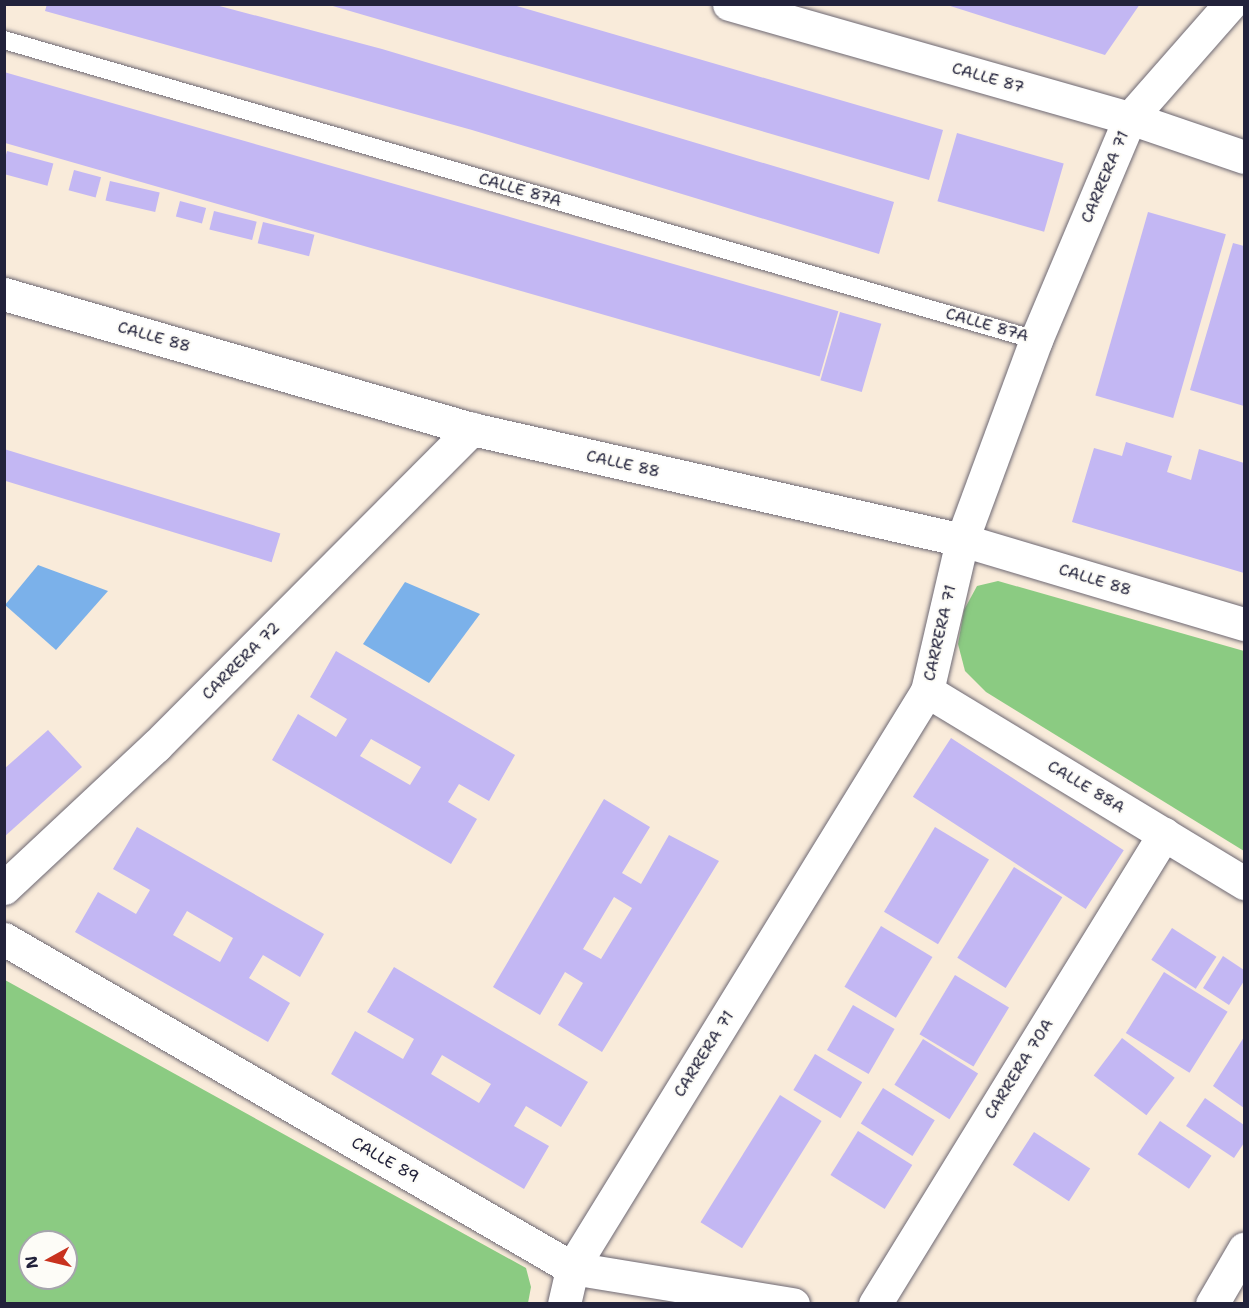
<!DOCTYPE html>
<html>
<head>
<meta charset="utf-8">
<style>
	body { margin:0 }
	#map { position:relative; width:1249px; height:1308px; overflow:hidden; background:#f9ebda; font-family:"Shantell Sans",sans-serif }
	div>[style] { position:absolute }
	.green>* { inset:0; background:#8bcb82 }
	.water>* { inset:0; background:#7bb1ea }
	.building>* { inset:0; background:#c3b7f3; transform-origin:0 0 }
	.roads { filter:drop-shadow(0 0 2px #6d6873) drop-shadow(0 0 2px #6d6873) }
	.service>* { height:18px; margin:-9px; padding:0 9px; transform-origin:9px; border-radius:9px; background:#fff }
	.minor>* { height:33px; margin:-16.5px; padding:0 16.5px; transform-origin:16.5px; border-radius:16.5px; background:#fff }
	.tertiary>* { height:33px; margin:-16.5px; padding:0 16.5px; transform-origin:16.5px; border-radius:16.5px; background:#fff }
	span { translate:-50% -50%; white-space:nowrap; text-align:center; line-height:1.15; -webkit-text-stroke:4.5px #fdfcf7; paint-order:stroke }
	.street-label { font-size:16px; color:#22223b }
	.frame { position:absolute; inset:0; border:6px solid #22223b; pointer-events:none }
	.north { position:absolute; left:18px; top:1230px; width:60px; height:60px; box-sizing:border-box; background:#fdfcf7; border:2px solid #a5a5ac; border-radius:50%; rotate:262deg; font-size:16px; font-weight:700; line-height:24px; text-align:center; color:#22223b }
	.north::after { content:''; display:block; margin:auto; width:21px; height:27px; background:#c8321e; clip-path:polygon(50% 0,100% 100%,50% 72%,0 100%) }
</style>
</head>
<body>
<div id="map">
	<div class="green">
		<div style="clip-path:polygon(998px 581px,1244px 651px,1244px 851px,986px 692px,965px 671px,958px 644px,964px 610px,977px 586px)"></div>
		<div style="clip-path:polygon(evenodd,5px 980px,526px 1268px,531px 1287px,528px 1303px,5px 1303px,5px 980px,30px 1242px,66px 1242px,66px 1278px,30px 1278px,30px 1242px)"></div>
	</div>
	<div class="water">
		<div style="clip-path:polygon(38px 565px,108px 591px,56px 650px,5px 605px)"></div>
		<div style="clip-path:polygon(405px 582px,480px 614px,429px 683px,363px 644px)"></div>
	</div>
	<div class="building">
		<div style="clip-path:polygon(47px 4px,212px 4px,382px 49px,894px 202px,879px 254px,472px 130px,45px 11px)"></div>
		<div style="clip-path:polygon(326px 4px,510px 4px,943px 130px,929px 180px)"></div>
		<div style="clip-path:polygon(944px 4px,1140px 4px,1105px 55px)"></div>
		<div style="left:4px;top:72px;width:868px;height:68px;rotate:16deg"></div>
		<div style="left:957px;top:133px;width:111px;height:71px;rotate:16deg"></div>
		<div style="left:7px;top:151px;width:48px;height:23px;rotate:15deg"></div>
		<div style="left:74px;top:170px;width:28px;height:21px;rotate:15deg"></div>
		<div style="left:110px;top:181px;width:51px;height:20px;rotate:13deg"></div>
		<div style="left:180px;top:201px;width:27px;height:16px;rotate:15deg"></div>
		<div style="left:214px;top:211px;width:44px;height:19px;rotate:14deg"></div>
		<div style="left:1148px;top:212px;width:81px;height:191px;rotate:16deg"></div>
		<div style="left:263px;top:222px;width:53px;height:22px;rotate:14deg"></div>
		<div style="clip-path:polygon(1233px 243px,1244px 246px,1244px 406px,1190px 390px)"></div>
		<div style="left:840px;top:312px;width:43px;height:71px;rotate:16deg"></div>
		<div style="clip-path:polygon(1126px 442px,1172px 456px,1167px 472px,1191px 480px,1199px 449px,1244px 463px,1244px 573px,1072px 522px,1094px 448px,1122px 456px)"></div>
		<div style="left:4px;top:449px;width:289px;height:30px;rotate:17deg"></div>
		<div style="clip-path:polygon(evenodd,336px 651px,515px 755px,489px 801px,459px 784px,448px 802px,477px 819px,451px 864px,272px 760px,298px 714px,336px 737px,347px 719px,310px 697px,336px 651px,371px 739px,421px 767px,410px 785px,360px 756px,371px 739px)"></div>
		<div style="clip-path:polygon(48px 730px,82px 767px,4px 837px,4px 769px)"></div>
		<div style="left:951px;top:738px;width:206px;height:70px;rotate:33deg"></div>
		<div style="clip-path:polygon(evenodd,604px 799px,650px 827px,622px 873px,641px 884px,669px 835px,719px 861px,602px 1052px,558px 1025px,583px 983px,565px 972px,540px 1015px,493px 987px,604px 799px,614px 897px,632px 908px,601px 959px,583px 949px,614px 897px)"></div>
		<div style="clip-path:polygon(evenodd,137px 827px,324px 934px,300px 977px,263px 955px,249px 978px,290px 1003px,268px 1042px,75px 932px,98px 892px,136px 914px,150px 890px,113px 869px,137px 827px,187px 911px,233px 938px,220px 962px,173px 935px,187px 911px)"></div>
		<div style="left:935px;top:827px;width:63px;height:99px;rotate:31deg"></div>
		<div style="left:1014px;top:867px;width:57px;height:107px;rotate:32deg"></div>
		<div style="left:881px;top:926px;width:60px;height:71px;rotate:31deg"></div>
		<div style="left:1172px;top:928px;width:53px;height:38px;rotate:33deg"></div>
		<div style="clip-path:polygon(1223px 956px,1244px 970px,1244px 981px,1229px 1005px,1203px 988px)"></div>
		<div style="clip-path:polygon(evenodd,394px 967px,588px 1082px,561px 1127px,526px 1106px,514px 1126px,549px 1146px,524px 1189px,331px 1074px,355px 1031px,403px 1059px,414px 1039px,367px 1012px,394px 967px,442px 1055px,491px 1084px,479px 1103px,431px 1074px,442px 1055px)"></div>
		<div style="left:1164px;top:972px;width:75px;height:72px;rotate:32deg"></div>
		<div style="left:955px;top:975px;width:63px;height:69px;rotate:31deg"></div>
		<div style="left:853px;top:1005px;width:48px;height:52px;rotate:30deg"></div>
		<div style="clip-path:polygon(1244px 1037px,1244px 1108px,1213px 1086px)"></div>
		<div style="left:1122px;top:1038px;width:66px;height:47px;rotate:37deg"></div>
		<div style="left:923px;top:1039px;width:65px;height:54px;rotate:32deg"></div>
		<div style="left:815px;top:1054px;width:55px;height:42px;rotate:31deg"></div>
		<div style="left:883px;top:1088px;width:61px;height:42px;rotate:32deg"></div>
		<div style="left:780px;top:1095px;width:49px;height:150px;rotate:32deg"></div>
		<div style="clip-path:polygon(1205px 1098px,1244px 1125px,1244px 1143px,1234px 1158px,1186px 1126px)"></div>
		<div style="left:1160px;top:1121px;width:62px;height:40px;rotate:34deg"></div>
		<div style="left:858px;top:1131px;width:64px;height:52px;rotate:32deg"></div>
		<div style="left:1034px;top:1132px;width:67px;height:39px;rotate:33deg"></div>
	</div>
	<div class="roads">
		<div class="service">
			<div style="left:4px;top:40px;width:1075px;rotate:16.21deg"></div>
		</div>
		<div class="minor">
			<div style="left:729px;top:4px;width:417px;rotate:15.9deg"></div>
			<div style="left:1130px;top:118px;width:120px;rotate:18.9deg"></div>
			<div style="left:4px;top:294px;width:487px;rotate:16.1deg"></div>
			<div style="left:472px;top:429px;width:502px;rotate:12.76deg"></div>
			<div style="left:962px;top:540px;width:294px;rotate:16.6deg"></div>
			<div style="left:927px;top:691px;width:371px;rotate:31.2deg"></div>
			<div style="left:4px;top:888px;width:208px;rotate:-43.1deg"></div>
			<div style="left:156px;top:746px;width:448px;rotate:-45.1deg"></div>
			<div style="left:4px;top:939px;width:656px;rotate:30.08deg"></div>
			<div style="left:572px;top:1268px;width:224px;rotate:9.3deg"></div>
			<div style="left:875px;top:1304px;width:552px;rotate:-58.41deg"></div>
			<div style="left:1212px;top:1304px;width:64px;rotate:-59.8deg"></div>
		</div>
		<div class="tertiary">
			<div style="left:564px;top:1304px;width:37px;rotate:-77deg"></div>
			<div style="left:572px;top:1268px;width:677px;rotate:-58.4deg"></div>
			<div style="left:927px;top:691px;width:155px;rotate:-76.9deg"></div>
			<div style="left:962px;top:540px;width:213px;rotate:-69.7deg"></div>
			<div style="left:1036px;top:340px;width:241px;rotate:-67.1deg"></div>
			<div style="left:1130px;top:118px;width:152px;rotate:-48.7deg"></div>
		</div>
	</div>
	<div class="street-label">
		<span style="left:988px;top:78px;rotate:16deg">CALLE 87</span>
		<span style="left:1105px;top:177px;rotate:-67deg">CARRERA 71</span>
		<span style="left:520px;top:190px;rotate:16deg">CALLE 87A</span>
		<span style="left:987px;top:325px;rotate:16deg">CALLE 87A</span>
		<span style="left:154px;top:337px;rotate:16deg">CALLE 88</span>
		<span style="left:623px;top:464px;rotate:13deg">CALLE 88</span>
		<span style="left:1095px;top:580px;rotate:17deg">CALLE 88</span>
		<span style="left:940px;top:633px;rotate:-77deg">CARRERA 71</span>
		<span style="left:241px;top:661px;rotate:-45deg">CARRERA 72</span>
		<span style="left:1086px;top:787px;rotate:31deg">CALLE 88A</span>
		<span style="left:704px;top:1054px;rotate:-58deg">CARRERA 71</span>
		<span style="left:1019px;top:1069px;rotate:-58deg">CARRERA 70A</span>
		<span style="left:385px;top:1160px;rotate:30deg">CALLE 89</span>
	</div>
	<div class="frame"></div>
	<div class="north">N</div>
</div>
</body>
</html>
